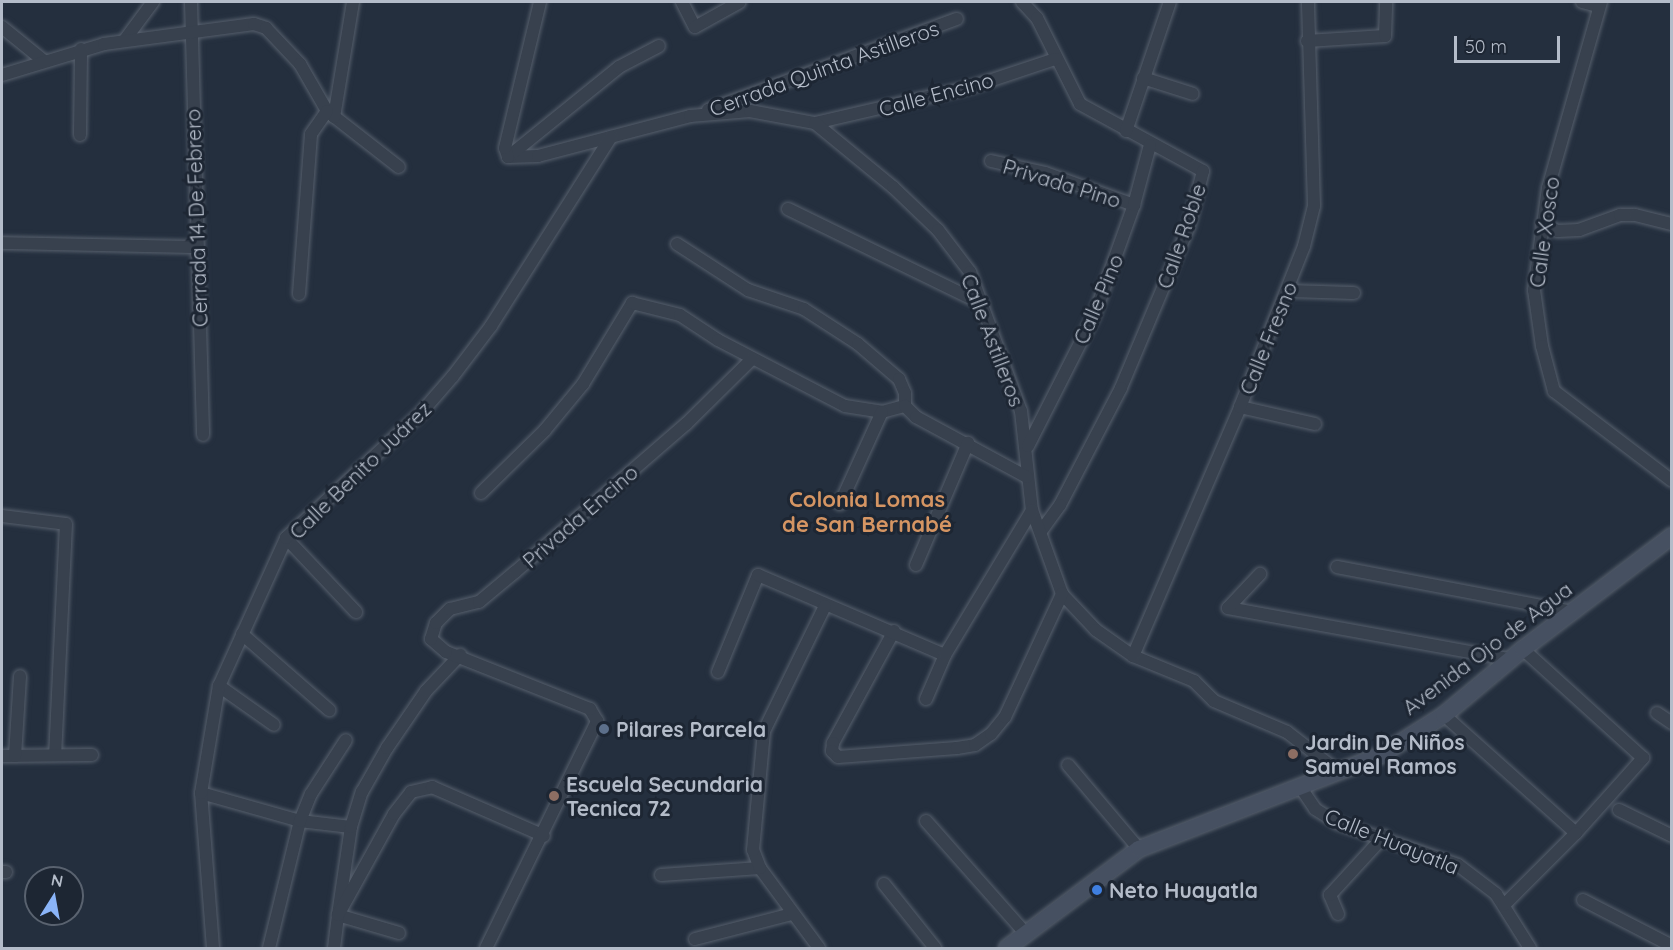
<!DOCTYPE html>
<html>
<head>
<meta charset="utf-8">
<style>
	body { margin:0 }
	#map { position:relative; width:1673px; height:950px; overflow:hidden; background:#242f3e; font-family:Quicksand,sans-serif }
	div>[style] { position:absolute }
	.roads { filter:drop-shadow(0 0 2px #565f6c) drop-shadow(0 0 2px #565f6c) }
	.street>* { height:12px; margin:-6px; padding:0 6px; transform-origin:6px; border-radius:6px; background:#38414e }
	.secondary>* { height:16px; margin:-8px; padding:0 8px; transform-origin:8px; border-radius:8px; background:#465061 }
	.dots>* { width:16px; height:16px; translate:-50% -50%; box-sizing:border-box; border:3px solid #1d2633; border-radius:50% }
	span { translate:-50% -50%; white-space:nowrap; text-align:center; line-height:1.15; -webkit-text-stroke:6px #1d2633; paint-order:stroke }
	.street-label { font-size:21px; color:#b4bcc9 }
	.poi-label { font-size:21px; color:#b4bcc9; font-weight:700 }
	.left { translate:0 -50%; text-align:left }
	.neighbourhood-label { font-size:22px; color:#d59563; font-weight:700 }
	.frame { position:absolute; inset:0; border:3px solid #b4bcc9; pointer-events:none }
	.north { position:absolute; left:24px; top:866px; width:60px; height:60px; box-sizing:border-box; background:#1d2633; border:2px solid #59626f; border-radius:50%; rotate:11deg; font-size:16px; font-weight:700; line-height:24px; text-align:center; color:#b4bcc9 }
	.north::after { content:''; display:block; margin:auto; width:21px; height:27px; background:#8ab4f8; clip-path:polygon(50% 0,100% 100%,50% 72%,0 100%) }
	.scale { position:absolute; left:1454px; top:36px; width:106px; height:27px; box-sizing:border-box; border:3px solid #b4bcc9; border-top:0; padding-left:8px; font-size:18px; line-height:21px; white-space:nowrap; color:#b4bcc9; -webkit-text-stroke:4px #1d2633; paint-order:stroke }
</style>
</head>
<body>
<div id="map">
	<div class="roads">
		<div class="street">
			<div style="left:191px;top:2px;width:433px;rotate:88.4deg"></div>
			<div style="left:682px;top:2px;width:28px;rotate:63deg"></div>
			<div style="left:695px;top:27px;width:51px;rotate:-29.1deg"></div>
			<div style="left:1022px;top:2px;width:22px;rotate:47deg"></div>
			<div style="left:1037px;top:18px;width:96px;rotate:63.4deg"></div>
			<div style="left:1080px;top:104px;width:140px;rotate:28.6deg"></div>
			<div style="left:1203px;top:171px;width:57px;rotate:104.3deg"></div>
			<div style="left:1189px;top:226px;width:176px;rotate:112.8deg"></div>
			<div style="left:1121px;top:388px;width:132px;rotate:117.5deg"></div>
			<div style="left:1060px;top:505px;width:32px;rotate:126deg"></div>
			<div style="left:1582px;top:2px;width:16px;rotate:14deg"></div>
			<div style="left:1601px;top:2px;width:193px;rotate:105.9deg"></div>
			<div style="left:1548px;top:188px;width:103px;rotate:97.8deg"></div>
			<div style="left:1534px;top:290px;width:57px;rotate:81.9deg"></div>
			<div style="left:1542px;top:346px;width:47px;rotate:75.1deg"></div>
			<div style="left:1554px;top:391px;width:148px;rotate:37.3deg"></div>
			<div style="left:2px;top:27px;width:54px;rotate:39deg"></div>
			<div style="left:124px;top:41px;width:49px;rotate:-53.4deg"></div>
			<div style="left:1307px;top:41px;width:78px;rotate:-3.7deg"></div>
			<div style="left:1385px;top:36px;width:34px;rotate:-88deg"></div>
			<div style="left:2px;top:75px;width:107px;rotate:-16.9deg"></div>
			<div style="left:104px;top:44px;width:151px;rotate:-7.6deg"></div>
			<div style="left:254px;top:24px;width:13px;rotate:18deg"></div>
			<div style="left:266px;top:28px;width:50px;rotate:46.6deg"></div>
			<div style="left:300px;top:64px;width:54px;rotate:60.1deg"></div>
			<div style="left:327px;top:111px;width:91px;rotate:37.9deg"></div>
			<div style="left:1143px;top:78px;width:52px;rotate:17.7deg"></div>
			<div style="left:708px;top:110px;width:265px;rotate:-20.1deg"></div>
			<div style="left:334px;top:117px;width:117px;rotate:-80.6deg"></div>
			<div style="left:815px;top:123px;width:160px;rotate:-13deg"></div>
			<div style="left:971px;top:87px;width:89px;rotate:-18.4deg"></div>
			<div style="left:1126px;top:131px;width:136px;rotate:-71.2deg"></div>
			<div style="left:80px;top:135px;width:86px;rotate:-89.3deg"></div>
			<div style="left:508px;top:157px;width:30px;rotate:-2deg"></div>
			<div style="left:538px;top:156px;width:157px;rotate:-14.7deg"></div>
			<div style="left:690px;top:116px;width:60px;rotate:-4.8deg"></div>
			<div style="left:750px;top:111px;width:66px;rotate:10.5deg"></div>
			<div style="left:815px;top:123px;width:101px;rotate:39.4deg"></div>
			<div style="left:893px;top:187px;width:62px;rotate:43.7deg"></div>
			<div style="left:938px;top:230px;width:53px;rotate:52.7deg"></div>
			<div style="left:970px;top:272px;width:148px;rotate:69.9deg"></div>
			<div style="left:1021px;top:411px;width:100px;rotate:83.7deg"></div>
			<div style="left:1032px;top:510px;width:89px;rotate:70.3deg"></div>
			<div style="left:1062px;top:594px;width:50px;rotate:46.6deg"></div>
			<div style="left:1096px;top:630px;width:45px;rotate:35.1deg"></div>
			<div style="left:1133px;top:656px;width:66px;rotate:22.3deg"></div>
			<div style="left:1194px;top:681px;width:28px;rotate:45deg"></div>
			<div style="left:1214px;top:701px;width:79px;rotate:23deg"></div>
			<div style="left:1287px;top:732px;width:67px;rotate:37.7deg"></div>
			<div style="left:508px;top:157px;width:143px;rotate:-39deg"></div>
			<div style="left:619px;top:67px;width:45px;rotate:-27.7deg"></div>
			<div style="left:508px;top:157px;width:9px;rotate:-108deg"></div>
			<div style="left:505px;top:148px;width:150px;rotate:-76.5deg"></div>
			<div style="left:991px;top:161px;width:55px;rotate:12.5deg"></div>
			<div style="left:1045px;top:173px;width:95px;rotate:19.8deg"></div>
			<div style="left:788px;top:209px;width:217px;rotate:26deg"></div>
			<div style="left:1542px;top:224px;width:17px;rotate:24deg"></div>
			<div style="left:1558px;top:231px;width:21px;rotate:-3deg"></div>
			<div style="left:1579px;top:230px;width:44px;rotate:-20.1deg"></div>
			<div style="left:1620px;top:215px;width:15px"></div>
			<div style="left:1635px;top:215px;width:38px;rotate:14deg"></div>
			<div style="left:2px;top:243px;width:195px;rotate:1.2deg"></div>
			<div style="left:677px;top:244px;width:85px;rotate:32.9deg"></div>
			<div style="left:748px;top:290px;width:59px;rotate:18.7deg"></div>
			<div style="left:804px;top:309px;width:64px;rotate:32.9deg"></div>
			<div style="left:858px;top:344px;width:54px;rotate:40.5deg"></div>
			<div style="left:899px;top:379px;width:15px;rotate:67deg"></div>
			<div style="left:905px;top:393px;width:13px;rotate:90deg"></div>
			<div style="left:1288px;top:291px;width:66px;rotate:1.7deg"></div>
			<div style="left:299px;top:294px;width:160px;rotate:-85.7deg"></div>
			<div style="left:311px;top:134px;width:28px;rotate:-55deg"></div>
			<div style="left:1240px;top:407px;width:77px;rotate:12.8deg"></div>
			<div style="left:1028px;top:446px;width:146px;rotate:-63.1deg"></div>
			<div style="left:1094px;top:316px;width:118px;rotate:-70.2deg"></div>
			<div style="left:1134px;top:205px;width:62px;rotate:-75.1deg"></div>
			<div style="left:481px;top:493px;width:90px;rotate:-44.5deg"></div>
			<div style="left:545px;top:430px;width:60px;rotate:-50.4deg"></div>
			<div style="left:583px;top:384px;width:95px;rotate:-58.8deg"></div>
			<div style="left:632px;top:303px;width:49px;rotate:14deg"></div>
			<div style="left:680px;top:315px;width:45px;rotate:33.3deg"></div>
			<div style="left:718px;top:340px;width:143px;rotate:27.5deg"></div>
			<div style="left:845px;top:406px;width:37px;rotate:9deg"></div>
			<div style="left:882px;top:412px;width:24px;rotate:-15deg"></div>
			<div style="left:905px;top:406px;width:16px;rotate:45deg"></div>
			<div style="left:916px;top:417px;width:126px;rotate:28.4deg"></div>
			<div style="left:840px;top:504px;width:101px;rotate:-65.5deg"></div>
			<div style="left:2px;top:516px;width:64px;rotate:7.1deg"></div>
			<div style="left:66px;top:524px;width:230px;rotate:92.7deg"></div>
			<div style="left:286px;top:538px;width:102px;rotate:46.6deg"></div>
			<div style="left:916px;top:565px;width:133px;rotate:-66.9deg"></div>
			<div style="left:1337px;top:567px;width:241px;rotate:10.8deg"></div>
			<div style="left:1228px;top:608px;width:287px;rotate:10.3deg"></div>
			<div style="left:1228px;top:608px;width:47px;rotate:-46.7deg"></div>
			<div style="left:894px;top:631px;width:128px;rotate:118.6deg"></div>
			<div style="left:833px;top:743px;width:8px;rotate:97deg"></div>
			<div style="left:832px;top:751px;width:8px;rotate:45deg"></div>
			<div style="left:838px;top:757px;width:119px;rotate:-4.3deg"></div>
			<div style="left:957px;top:748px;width:18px;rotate:-9deg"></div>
			<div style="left:975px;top:745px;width:19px;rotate:-35deg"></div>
			<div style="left:991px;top:734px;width:22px;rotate:-51deg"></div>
			<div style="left:1005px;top:717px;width:136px;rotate:-65.1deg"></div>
			<div style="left:242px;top:634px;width:116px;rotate:41.1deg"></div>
			<div style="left:1133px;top:656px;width:271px;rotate:-66.7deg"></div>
			<div style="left:1240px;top:407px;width:173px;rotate:-68.3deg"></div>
			<div style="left:1304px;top:246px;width:41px;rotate:-76deg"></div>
			<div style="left:1314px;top:206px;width:204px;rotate:-91.7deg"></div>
			<div style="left:718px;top:672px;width:105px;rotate:-67.6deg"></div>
			<div style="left:758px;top:575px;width:203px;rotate:23.2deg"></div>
			<div style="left:219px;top:686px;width:67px;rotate:35.3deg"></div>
			<div style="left:926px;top:699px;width:48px;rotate:-66.6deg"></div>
			<div style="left:945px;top:655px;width:169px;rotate:-59deg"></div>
			<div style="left:1657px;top:713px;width:18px;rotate:34deg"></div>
			<div style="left:1444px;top:715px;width:177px;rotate:41.8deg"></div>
			<div style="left:1576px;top:833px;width:101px;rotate:-48.2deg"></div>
			<div style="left:1643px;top:758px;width:162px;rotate:-137.8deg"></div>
			<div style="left:2px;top:756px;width:90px;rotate:-0.6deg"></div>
			<div style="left:15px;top:756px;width:80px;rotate:-86.4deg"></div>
			<div style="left:1068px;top:765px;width:110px;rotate:49.8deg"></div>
			<div style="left:1301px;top:788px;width:25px;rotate:56deg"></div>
			<div style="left:1315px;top:809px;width:26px;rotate:32deg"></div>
			<div style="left:1337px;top:823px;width:128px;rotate:19.1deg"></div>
			<div style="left:1458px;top:865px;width:48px;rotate:37.3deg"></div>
			<div style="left:1496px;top:894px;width:64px;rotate:57.8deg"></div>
			<div style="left:201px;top:793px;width:103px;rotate:15.8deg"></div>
			<div style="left:300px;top:821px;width:51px;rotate:6.7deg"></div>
			<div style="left:1619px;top:810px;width:59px;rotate:26.1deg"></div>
			<div style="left:926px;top:821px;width:151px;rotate:48.5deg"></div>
			<div style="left:2px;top:872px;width:4px"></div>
			<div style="left:661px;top:875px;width:99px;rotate:-4deg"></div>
			<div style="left:884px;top:884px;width:82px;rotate:51.4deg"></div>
			<div style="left:1583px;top:900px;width:100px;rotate:27.3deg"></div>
			<div style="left:1504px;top:905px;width:102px;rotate:-45deg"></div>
			<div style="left:1338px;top:914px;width:21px;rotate:-113deg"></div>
			<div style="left:1330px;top:895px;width:80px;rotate:-47.5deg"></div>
			<div style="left:399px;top:933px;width:64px;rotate:-163.6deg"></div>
			<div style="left:338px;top:915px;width:89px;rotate:-81.6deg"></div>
			<div style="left:351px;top:827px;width:37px;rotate:-73deg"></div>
			<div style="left:362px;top:792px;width:51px;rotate:-60.4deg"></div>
			<div style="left:387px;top:748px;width:69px;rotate:-55.6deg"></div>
			<div style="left:426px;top:691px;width:50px;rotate:-46.6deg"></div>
			<div style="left:695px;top:939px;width:100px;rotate:-14.5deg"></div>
			<div style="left:213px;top:948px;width:155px;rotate:-94.4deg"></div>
			<div style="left:201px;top:793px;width:109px;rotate:-80.5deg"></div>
			<div style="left:219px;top:686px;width:162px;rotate:-65.6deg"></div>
			<div style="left:286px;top:538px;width:183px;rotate:-42.8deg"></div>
			<div style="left:420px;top:414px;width:50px;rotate:-49deg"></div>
			<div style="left:453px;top:376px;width:63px;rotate:-52.8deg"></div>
			<div style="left:491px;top:326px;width:224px;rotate:-57.6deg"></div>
			<div style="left:269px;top:948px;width:131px;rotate:-76.3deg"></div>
			<div style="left:300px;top:821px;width:29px;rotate:-68deg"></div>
			<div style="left:311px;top:794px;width:64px;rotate:-57.1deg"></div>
			<div style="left:334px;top:948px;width:33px;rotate:-83deg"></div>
			<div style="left:338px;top:915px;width:115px;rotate:-61deg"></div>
			<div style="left:394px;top:814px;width:28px;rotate:-52deg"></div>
			<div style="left:411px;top:792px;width:22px;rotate:-13deg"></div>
			<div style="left:432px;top:787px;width:122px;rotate:23.6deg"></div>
			<div style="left:486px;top:948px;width:253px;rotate:-63.9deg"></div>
			<div style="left:597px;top:721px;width:14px;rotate:-120deg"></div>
			<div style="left:590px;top:709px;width:155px;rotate:-158.4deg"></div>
			<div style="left:446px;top:652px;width:20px;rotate:-139deg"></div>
			<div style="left:431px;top:639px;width:17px;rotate:-73deg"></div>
			<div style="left:436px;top:623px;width:20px;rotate:-45deg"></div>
			<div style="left:450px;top:609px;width:30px;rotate:-14deg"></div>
			<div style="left:479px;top:602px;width:47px;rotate:-39.8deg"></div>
			<div style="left:515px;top:572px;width:226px;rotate:-40.9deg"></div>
			<div style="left:686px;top:424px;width:93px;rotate:-44.6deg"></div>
			<div style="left:819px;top:948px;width:99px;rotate:-126.4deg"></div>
			<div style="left:760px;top:868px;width:19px;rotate:-111deg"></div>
			<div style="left:753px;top:850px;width:120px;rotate:-84.7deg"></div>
			<div style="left:764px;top:731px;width:139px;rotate:-64deg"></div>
		</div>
		<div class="secondary">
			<div style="left:1007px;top:948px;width:165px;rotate:-36.9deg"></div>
			<div style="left:1139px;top:849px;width:260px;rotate:-21.2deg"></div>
			<div style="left:1381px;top:755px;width:75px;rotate:-32.4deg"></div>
			<div style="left:1444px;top:715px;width:103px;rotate:-39.9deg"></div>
			<div style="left:1523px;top:649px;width:187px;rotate:-37.2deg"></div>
		</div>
	</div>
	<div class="dots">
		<div style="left:604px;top:729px;background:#5c6f8a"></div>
		<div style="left:1293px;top:754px;background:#8d6e63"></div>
		<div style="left:554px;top:796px;background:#8d6e63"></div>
		<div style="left:1097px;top:890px;background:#3f7fe0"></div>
	</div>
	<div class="street-label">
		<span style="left:824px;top:68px;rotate:-20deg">Cerrada Quinta Astilleros</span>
		<span style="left:936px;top:94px;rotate:-15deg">Calle Encino</span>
		<span style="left:1062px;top:183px;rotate:17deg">Privada Pino</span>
		<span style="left:196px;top:218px;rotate:-92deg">Cerrada 14 De Febrero</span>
		<span style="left:1544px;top:232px;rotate:-82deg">Calle Xosco</span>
		<span style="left:1181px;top:236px;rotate:-71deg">Calle Roble</span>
		<span style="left:1098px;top:299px;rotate:-67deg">Calle Pino</span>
		<span style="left:1268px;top:338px;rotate:-68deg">Calle Fresno</span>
		<span style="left:993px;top:340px;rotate:69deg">Calle Astilleros</span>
		<span style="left:360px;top:470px;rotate:-44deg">Calle Benito Juárez</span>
		<span style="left:580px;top:516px;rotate:-41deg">Privada Encino</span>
		<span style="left:1487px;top:648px;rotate:-37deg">Avenida Ojo de Agua</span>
		<span style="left:1392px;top:841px;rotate:22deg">Calle Huayatla</span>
	</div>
	<div class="poi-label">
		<span class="left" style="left:616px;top:729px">Pilares Parcela</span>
		<span class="left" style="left:1305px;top:754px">Jardin De Niños<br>Samuel Ramos</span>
		<span class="left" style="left:566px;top:796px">Escuela Secundaria<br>Tecnica 72</span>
		<span class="left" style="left:1109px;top:890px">Neto Huayatla</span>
	</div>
	<div class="neighbourhood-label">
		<span style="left:867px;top:512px">Colonia Lomas<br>de San Bernabé</span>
	</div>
	<div class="frame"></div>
	<div class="north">N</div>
	<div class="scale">50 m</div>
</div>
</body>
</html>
